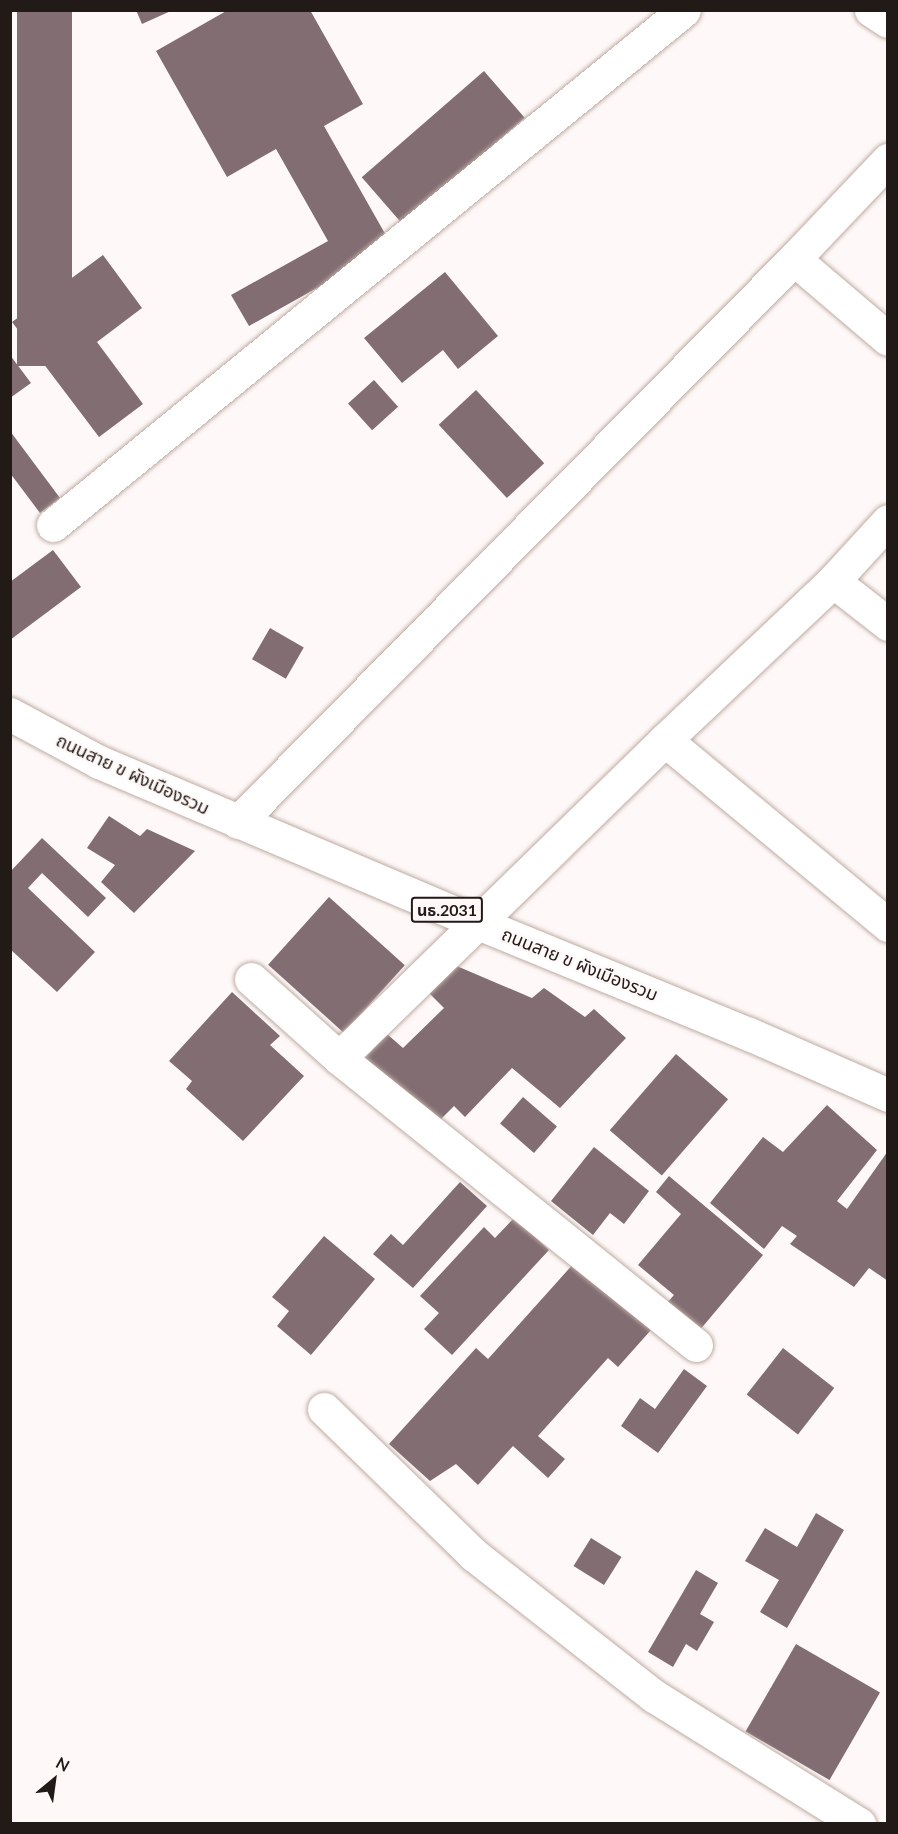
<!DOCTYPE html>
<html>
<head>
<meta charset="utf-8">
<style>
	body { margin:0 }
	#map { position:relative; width:898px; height:1834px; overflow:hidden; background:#fef9f8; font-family:Lato,"Noto Sans Thai",sans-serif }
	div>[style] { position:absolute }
	.building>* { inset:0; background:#816d72; transform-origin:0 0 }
	.roads { filter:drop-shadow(0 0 2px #bfaaa3) drop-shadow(0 0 2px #bfaaa3) }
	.minor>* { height:33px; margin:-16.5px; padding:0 16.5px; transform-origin:16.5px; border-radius:16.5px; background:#fff }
	.major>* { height:33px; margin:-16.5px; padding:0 16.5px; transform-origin:16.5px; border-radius:16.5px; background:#fff }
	span { translate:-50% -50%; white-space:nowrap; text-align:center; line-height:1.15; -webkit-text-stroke:5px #fef9f8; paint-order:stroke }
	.shield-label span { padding:2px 4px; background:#fef9f8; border:2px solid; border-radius:4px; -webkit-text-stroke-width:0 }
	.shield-label { font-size:16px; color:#221a17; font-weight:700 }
	.street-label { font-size:18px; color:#221a17 }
	.frame { position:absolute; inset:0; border:12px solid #221a17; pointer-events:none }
	.north { position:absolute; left:24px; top:1750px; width:60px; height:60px; -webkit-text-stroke:4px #fef9f8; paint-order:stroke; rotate:29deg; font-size:16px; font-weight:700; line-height:24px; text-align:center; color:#221a17 }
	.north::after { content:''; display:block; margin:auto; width:21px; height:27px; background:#221a17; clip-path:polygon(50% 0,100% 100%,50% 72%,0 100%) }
</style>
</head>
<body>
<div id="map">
	<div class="building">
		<div style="left:17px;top:10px;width:55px;height:356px"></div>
		<div style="clip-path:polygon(136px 10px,173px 10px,142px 24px)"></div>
		<div style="clip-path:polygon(228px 10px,310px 10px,363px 104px,324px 126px,392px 246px,249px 326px,231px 295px,328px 241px,276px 149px,227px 177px,156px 51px)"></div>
		<div style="left:484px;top:71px;width:62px;height:162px;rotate:49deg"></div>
		<div style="clip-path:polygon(103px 255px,142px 308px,97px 342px,143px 404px,99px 437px,12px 322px)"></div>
		<div style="clip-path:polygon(445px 272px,498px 336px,458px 369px,443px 350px,402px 383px,364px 338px)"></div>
		<div style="clip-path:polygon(10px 355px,31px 383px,10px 398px)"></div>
		<div style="left:374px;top:380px;width:36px;height:35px;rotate:48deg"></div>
		<div style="left:476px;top:390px;width:100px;height:51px;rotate:47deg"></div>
		<div style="clip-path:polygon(10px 431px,60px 498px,40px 513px,10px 473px)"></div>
		<div style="clip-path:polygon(53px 550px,81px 587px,10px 640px,10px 582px)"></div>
		<div style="left:270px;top:628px;width:39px;height:36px;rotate:30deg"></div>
		<div style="clip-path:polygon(109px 816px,140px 836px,147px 829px,195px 851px,134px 913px,101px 882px,115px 865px,87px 848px)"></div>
		<div style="clip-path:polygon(42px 838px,106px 898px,88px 917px,42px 873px,28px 888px,95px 952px,57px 992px,10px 949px,10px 872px)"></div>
		<div style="left:329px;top:897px;width:102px;height:91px;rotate:42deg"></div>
		<div style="clip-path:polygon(452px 964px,532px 998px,544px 988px,585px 1017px,594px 1009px,626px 1038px,560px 1108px,512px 1068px,465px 1117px,454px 1106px,439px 1121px,365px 1058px,387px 1034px,403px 1048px,444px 1008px,426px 990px)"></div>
		<div style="clip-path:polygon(232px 992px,280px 1036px,270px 1045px,304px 1076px,243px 1141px,186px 1089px,192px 1081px,169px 1061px)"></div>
		<div style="left:676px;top:1054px;width:69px;height:101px;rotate:41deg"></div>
		<div style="left:523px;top:1097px;width:45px;height:35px;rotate:41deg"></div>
		<div style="clip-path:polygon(827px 1105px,877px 1150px,837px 1201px,847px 1209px,888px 1151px,888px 1281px,869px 1268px,854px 1287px,790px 1244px,797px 1236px,782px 1226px,764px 1249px,710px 1203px,763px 1137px,783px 1152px)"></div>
		<div style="clip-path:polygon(594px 1147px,649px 1191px,624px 1224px,610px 1213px,593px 1235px,551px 1201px)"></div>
		<div style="clip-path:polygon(669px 1176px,763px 1255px,699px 1331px,666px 1304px,674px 1295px,638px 1265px,681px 1214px,656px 1192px)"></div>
		<div style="clip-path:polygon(460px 1182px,487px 1206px,413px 1288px,373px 1254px,391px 1234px,403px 1245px)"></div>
		<div style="clip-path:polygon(514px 1218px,549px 1250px,452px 1355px,424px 1329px,439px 1313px,420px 1296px,484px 1227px,495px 1238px)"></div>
		<div style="clip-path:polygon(324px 1236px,375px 1279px,311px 1355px,277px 1326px,289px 1311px,272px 1297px)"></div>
		<div style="clip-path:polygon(575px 1262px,651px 1330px,618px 1367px,608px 1358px,538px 1436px,565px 1459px,548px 1478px,513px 1446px,478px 1485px,456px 1464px,430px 1481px,389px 1444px,476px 1348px,488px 1359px)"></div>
		<div style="left:783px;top:1348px;width:65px;height:59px;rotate:38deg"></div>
		<div style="clip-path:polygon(684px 1369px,707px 1386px,658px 1453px,621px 1426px,640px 1398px,655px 1409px)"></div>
		<div style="clip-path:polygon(816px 1513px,844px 1530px,787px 1628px,760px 1612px,779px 1580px,745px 1561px,765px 1528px,797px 1547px)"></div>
		<div style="left:591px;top:1538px;width:36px;height:33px;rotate:32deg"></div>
		<div style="clip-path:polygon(696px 1570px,718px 1583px,700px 1614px,714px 1622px,697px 1651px,686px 1644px,673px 1667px,648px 1652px)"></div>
		<div style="left:796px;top:1644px;width:97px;height:101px;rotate:30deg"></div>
	</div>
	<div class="roads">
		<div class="minor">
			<div style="left:871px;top:10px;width:20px;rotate:33deg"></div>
			<div style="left:794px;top:259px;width:123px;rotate:40.4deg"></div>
			<div style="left:53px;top:525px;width:814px;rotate:-39.22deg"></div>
			<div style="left:833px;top:581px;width:70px;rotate:38deg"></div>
			<div style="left:665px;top:740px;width:290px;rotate:39.7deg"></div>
			<div style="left:238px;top:822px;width:791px;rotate:-45.36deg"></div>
			<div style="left:794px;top:259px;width:137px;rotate:-46.5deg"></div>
			<div style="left:251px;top:979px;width:118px;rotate:41.9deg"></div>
			<div style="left:339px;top:1058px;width:458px;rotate:38.8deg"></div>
			<div style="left:339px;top:1058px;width:455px;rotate:-44.3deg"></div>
			<div style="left:665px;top:740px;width:231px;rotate:-43.4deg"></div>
			<div style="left:833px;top:581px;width:81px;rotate:-47.5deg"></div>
			<div style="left:324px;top:1409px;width:209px;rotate:44.2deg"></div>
			<div style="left:474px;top:1555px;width:229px;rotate:38.1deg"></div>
			<div style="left:654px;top:1696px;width:242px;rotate:32deg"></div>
		</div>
		<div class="major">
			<div style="left:10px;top:714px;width:101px;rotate:28.3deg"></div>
			<div style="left:99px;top:762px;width:412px;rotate:23deg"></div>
			<div style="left:478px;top:923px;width:293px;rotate:22.3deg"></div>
			<div style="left:749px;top:1034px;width:152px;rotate:23.7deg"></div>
		</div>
	</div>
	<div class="shield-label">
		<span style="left:447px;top:910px">นธ.2031</span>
	</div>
	<div class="street-label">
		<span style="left:133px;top:774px;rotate:25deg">ถนนสาย ข ผังเมืองรวม</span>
		<span style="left:580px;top:964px;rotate:22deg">ถนนสาย ข ผังเมืองรวม</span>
	</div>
	<div class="frame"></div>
	<div class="north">N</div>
</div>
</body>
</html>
